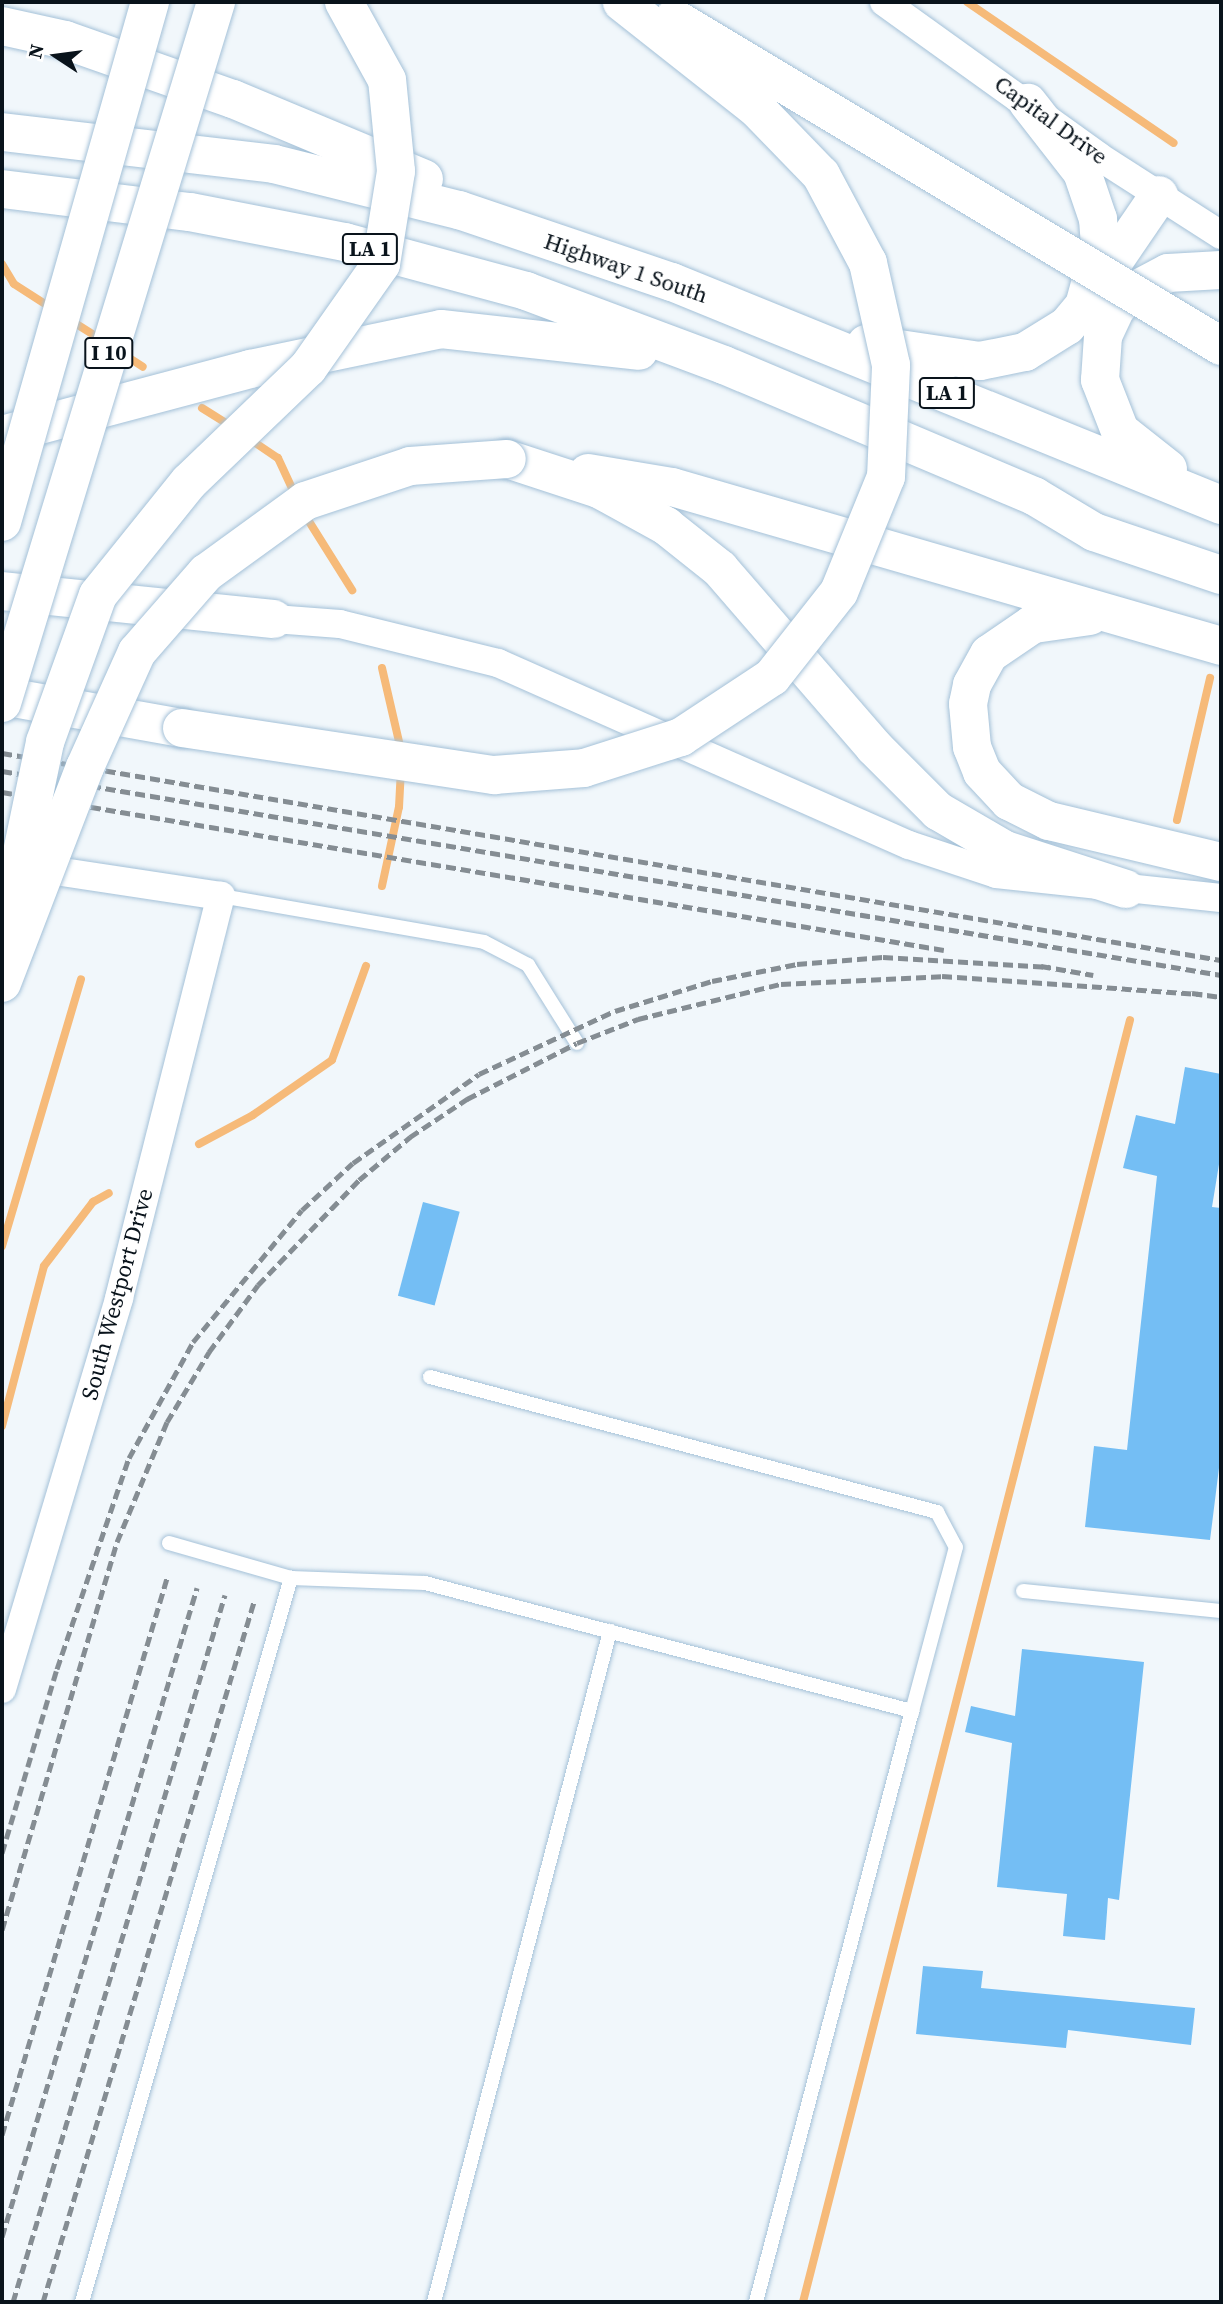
<!DOCTYPE html>
<html>
<head>
<meta charset="utf-8">
<style>
	body { margin:0 }
	#map { position:relative; width:1223px; height:2304px; overflow:hidden; background:#f1f7fb; font-family:"Source Serif 4",serif }
	div>[style] { position:absolute }
	.stream>* { height:8px; margin:-4px; padding:0 4px; transform-origin:4px; border-radius:4px; background:#f6ba79 }
	.building>* { inset:0; background:#74bef4; transform-origin:0 0 }
	.roads { filter:drop-shadow(0 0 2px #a4c1d8) drop-shadow(0 0 2px #a4c1d8) }
	.lane>* { height:14px; margin:-7px; padding:0 7px; transform-origin:7px; border-radius:7px; background:#fff }
	.street>* { height:28px; margin:-14px; padding:0 14px; transform-origin:14px; border-radius:14px; background:#fff }
	.highway>* { height:38px; margin:-19px; padding:0 19px; transform-origin:19px; border-radius:19px; background:#fff }
	.rail>* { height:5px; margin-top:-2.5px; transform-origin:0; background:repeating-linear-gradient(90deg,#858d93 0 10px,transparent 0 15px) }
	.bridges { filter:drop-shadow(0 0 2px #a4c1d8) drop-shadow(0 0 2px #a4c1d8) }
	.highway-bridge>* { height:38px; margin:-19px; padding:0 19px; transform-origin:19px; border-radius:19px; background:#fff }
	span { translate:-50% -50%; white-space:nowrap; text-align:center; line-height:1.15; -webkit-text-stroke:5px #fff; paint-order:stroke }
	.shield-label span { padding:2px 5px; background:#fff; border:2px solid; border-radius:5px; -webkit-text-stroke-width:0 }
	.shield-label { font-size:21px; color:#09131b; font-weight:700 }
	.street-label { font-size:23px; color:#09131b }
	.frame { position:absolute; inset:0; border:4px solid #09131b; pointer-events:none }
	.north { position:absolute; left:21px; top:21px; width:70px; height:70px; -webkit-text-stroke:5px #fff; paint-order:stroke; rotate:283deg; font-size:19px; font-weight:700; line-height:28px; text-align:center; color:#09131b }
	.north::after { content:''; display:block; margin:auto; width:24px; height:32px; background:#09131b; clip-path:polygon(50% 0,100% 100%,50% 72%,0 100%) }
</style>
</head>
<body>
<div id="map">
	<div class="stream">
		<div style="left:967px;top:2px;width:250px;rotate:34.3deg"></div>
		<div style="left:2px;top:264px;width:23px;rotate:59deg"></div>
		<div style="left:14px;top:284px;width:46px;rotate:32.7deg"></div>
		<div style="left:70px;top:320px;width:36px;rotate:32deg"></div>
		<div style="left:120px;top:352px;width:27px;rotate:33deg"></div>
		<div style="left:202px;top:408px;width:36px;rotate:32deg"></div>
		<div style="left:248px;top:438px;width:36px;rotate:34deg"></div>
		<div style="left:278px;top:458px;width:43px;rotate:65.2deg"></div>
		<div style="left:305px;top:515px;width:89px;rotate:57.9deg"></div>
		<div style="left:382px;top:668px;width:84px;rotate:77deg"></div>
		<div style="left:1177px;top:820px;width:146px;rotate:-76.9deg"></div>
		<div style="left:382px;top:886px;width:81px;rotate:-77.9deg"></div>
		<div style="left:399px;top:807px;width:37px;rotate:-87deg"></div>
		<div style="left:199px;top:1144px;width:61px;rotate:-28.2deg"></div>
		<div style="left:253px;top:1115px;width:96px;rotate:-34.8deg"></div>
		<div style="left:332px;top:1060px;width:100px;rotate:-70.1deg"></div>
		<div style="left:2px;top:1246px;width:278px;rotate:-73.5deg"></div>
		<div style="left:2px;top:1426px;width:165px;rotate:-75.3deg"></div>
		<div style="left:44px;top:1266px;width:81px;rotate:-52.6deg"></div>
		<div style="left:93px;top:1202px;width:18px;rotate:-29deg"></div>
		<div style="left:803px;top:2302px;width:1323px;rotate:-75.69deg"></div>
	</div>
	<div class="building">
		<div style="clip-path:polygon(1185px 1067px,1221px 1074px,1221px 1152px,1212px 1207px,1221px 1208px,1221px 1452px,1210px 1540px,1085px 1527px,1094px 1446px,1127px 1450px,1157px 1176px,1123px 1168px,1136px 1115px,1175px 1124px)"></div>
		<div style="left:423px;top:1202px;width:38px;height:97px;rotate:15deg"></div>
		<div style="clip-path:polygon(1022px 1649px,1144px 1662px,1119px 1900px,1108px 1898px,1105px 1940px,1063px 1936px,1067px 1894px,997px 1887px,1012px 1743px,965px 1732px,971px 1706px,1015px 1716px)"></div>
		<div style="clip-path:polygon(923px 1966px,983px 1971px,981px 1988px,1195px 2008px,1191px 2045px,1068px 2030px,1066px 2048px,916px 2034px)"></div>
	</div>
	<div class="roads">
		<div class="lane">
			<div style="left:221px;top:896px;width:267px;rotate:9.9deg"></div>
			<div style="left:484px;top:942px;width:50px;rotate:27.6deg"></div>
			<div style="left:528px;top:965px;width:92px;rotate:57.9deg"></div>
			<div style="left:430px;top:1377px;width:525px;rotate:14.91deg"></div>
			<div style="left:937px;top:1512px;width:40px;rotate:62deg"></div>
			<div style="left:956px;top:1547px;width:170px;rotate:105deg"></div>
			<div style="left:169px;top:1543px;width:127px;rotate:16deg"></div>
			<div style="left:291px;top:1578px;width:134px;rotate:2.1deg"></div>
			<div style="left:425px;top:1583px;width:504px;rotate:14.73deg"></div>
			<div style="left:912px;top:1711px;width:611px;rotate:104.79deg"></div>
			<div style="left:1023px;top:1591px;width:199px;rotate:5.8deg"></div>
			<div style="left:82px;top:2302px;width:754px;rotate:-73.9deg"></div>
			<div style="left:434px;top:2302px;width:694px;rotate:-75.3deg"></div>
		</div>
		<div class="street">
			<div style="left:884px;top:2px;width:264px;rotate:35.7deg"></div>
			<div style="left:1098px;top:156px;width:146px;rotate:32.7deg"></div>
			<div style="left:274px;top:619px;width:66px;rotate:4.3deg"></div>
			<div style="left:340px;top:624px;width:163px;rotate:13.9deg"></div>
			<div style="left:498px;top:663px;width:449px;rotate:23.9deg"></div>
			<div style="left:909px;top:845px;width:92px;rotate:18.4deg"></div>
			<div style="left:996px;top:874px;width:226px;rotate:6.1deg"></div>
			<div style="left:2px;top:1689px;width:408px;rotate:-73.3deg"></div>
			<div style="left:119px;top:1298px;width:415px;rotate:-75.8deg"></div>
			<div style="left:221px;top:896px;width:194px;rotate:-171.4deg"></div>
		</div>
		<div class="highway">
			<div style="left:2px;top:26px;width:65px;rotate:12.5deg"></div>
			<div style="left:65px;top:40px;width:178px;rotate:19.4deg"></div>
			<div style="left:233px;top:99px;width:207px;rotate:22.7deg"></div>
			<div style="left:2px;top:132px;width:274px;rotate:6.7deg"></div>
			<div style="left:274px;top:164px;width:191px;rotate:14deg"></div>
			<div style="left:459px;top:210px;width:225px;rotate:18.7deg"></div>
			<div style="left:672px;top:282px;width:593px;rotate:22.11deg"></div>
			<div style="left:2px;top:189px;width:189px;rotate:7deg"></div>
			<div style="left:190px;top:212px;width:158px;rotate:11deg"></div>
			<div style="left:345px;top:242px;width:188px;rotate:15.1deg"></div>
			<div style="left:526px;top:291px;width:211px;rotate:20.5deg"></div>
			<div style="left:724px;top:365px;width:337px;rotate:22.9deg"></div>
			<div style="left:1034px;top:496px;width:70px;rotate:31deg"></div>
			<div style="left:1094px;top:532px;width:134px;rotate:18.7deg"></div>
			<div style="left:1097px;top:286px;width:110px;rotate:-55.7deg"></div>
			<div style="left:866px;top:344px;width:115px;rotate:8.5deg"></div>
			<div style="left:980px;top:361px;width:46px;rotate:-11.3deg"></div>
			<div style="left:1025px;top:352px;width:49px;rotate:-31.8deg"></div>
			<div style="left:1067px;top:326px;width:26px;rotate:-50deg"></div>
			<div style="left:1084px;top:306px;width:61px;rotate:-74.8deg"></div>
			<div style="left:1100px;top:247px;width:28px;rotate:-94deg"></div>
			<div style="left:1098px;top:219px;width:50px;rotate:-108.8deg"></div>
			<div style="left:1082px;top:172px;width:88px;rotate:-128deg"></div>
			<div style="left:2px;top:435px;width:257px;rotate:-14.9deg"></div>
			<div style="left:250px;top:369px;width:195px;rotate:-11.8deg"></div>
			<div style="left:441px;top:329px;width:199px;rotate:6.3deg"></div>
			<div style="left:507px;top:459px;width:97px;rotate:18.1deg"></div>
			<div style="left:599px;top:489px;width:77px;rotate:28.9deg"></div>
			<div style="left:666px;top:526px;width:69px;rotate:38.5deg"></div>
			<div style="left:720px;top:569px;width:235px;rotate:49.1deg"></div>
			<div style="left:874px;top:747px;width:91px;rotate:45deg"></div>
			<div style="left:938px;top:811px;width:78px;rotate:30.2deg"></div>
			<div style="left:1005px;top:850px;width:127px;rotate:17.9deg"></div>
			<div style="left:1168px;top:469px;width:61px;rotate:-141.6deg"></div>
			<div style="left:1120px;top:431px;width:55px;rotate:-111.4deg"></div>
			<div style="left:1100px;top:380px;width:44px;rotate:-86.1deg"></div>
			<div style="left:1103px;top:336px;width:31px;rotate:-65deg"></div>
			<div style="left:1116px;top:308px;width:23px;rotate:-45deg"></div>
			<div style="left:1132px;top:292px;width:41px;rotate:-27.8deg"></div>
			<div style="left:1168px;top:273px;width:53px;rotate:-3.2deg"></div>
			<div style="left:588px;top:473px;width:85px;rotate:9.5deg"></div>
			<div style="left:672px;top:487px;width:572px;rotate:16.15deg"></div>
			<div style="left:2px;top:591px;width:273px;rotate:5.9deg"></div>
			<div style="left:1090px;top:616px;width:58px;rotate:172deg"></div>
			<div style="left:1033px;top:624px;width:53px;rotate:145.7deg"></div>
			<div style="left:989px;top:654px;width:35px;rotate:119deg"></div>
			<div style="left:972px;top:685px;width:19px;rotate:102deg"></div>
			<div style="left:968px;top:704px;width:43px;rotate:84.7deg"></div>
			<div style="left:972px;top:747px;width:27px;rotate:68deg"></div>
			<div style="left:982px;top:772px;width:40px;rotate:47deg"></div>
			<div style="left:1009px;top:801px;width:45px;rotate:26.6deg"></div>
			<div style="left:1049px;top:821px;width:177px;rotate:13.4deg"></div>
			<div style="left:2px;top:696px;width:183px;rotate:10.1deg"></div>
		</div>
	</div>
	<div class="rail">
		<div style="left:2px;top:753px;width:1236px;rotate:9.64deg"></div>
		<div style="left:2px;top:771px;width:1236px;rotate:9.5deg"></div>
		<div style="left:2px;top:792px;width:955px;rotate:9.52deg"></div>
		<div style="left:1041px;top:966px;width:53px;rotate:9.8deg"></div>
		<div style="left:1192px;top:993px;width:29px;rotate:8deg"></div>
		<div style="left:2px;top:1853px;width:192px;rotate:-73.4deg"></div>
		<div style="left:57px;top:1669px;width:223px;rotate:-71.2deg"></div>
		<div style="left:129px;top:1458px;width:132px;rotate:-61.1deg"></div>
		<div style="left:193px;top:1342px;width:171px;rotate:-50.5deg"></div>
		<div style="left:302px;top:1210px;width:69px;rotate:-42.7deg"></div>
		<div style="left:353px;top:1163px;width:154px;rotate:-35.2deg"></div>
		<div style="left:479px;top:1074px;width:150px;rotate:-24.9deg"></div>
		<div style="left:615px;top:1011px;width:102px;rotate:-17.2deg"></div>
		<div style="left:712px;top:981px;width:87px;rotate:-11.3deg"></div>
		<div style="left:797px;top:964px;width:86px;rotate:-4.7deg"></div>
		<div style="left:883px;top:957px;width:167px;rotate:3.4deg"></div>
		<div style="left:2px;top:1930px;width:405px;rotate:-73.5deg"></div>
		<div style="left:117px;top:1542px;width:130px;rotate:-67.4deg"></div>
		<div style="left:167px;top:1422px;width:82px;rotate:-59deg"></div>
		<div style="left:209px;top:1352px;width:83px;rotate:-53.8deg"></div>
		<div style="left:258px;top:1285px;width:146px;rotate:-46.1deg"></div>
		<div style="left:359px;top:1180px;width:67px;rotate:-40.1deg"></div>
		<div style="left:410px;top:1137px;width:69px;rotate:-33.7deg"></div>
		<div style="left:467px;top:1099px;width:123px;rotate:-27deg"></div>
		<div style="left:577px;top:1043px;width:66px;rotate:-21.5deg"></div>
		<div style="left:638px;top:1019px;width:147px;rotate:-13.8deg"></div>
		<div style="left:781px;top:984px;width:161px;rotate:-2.8deg"></div>
		<div style="left:942px;top:976px;width:261px;rotate:4deg"></div>
		<div style="left:2px;top:2135px;width:581px;rotate:-73.5deg"></div>
		<div style="left:2px;top:2237px;width:678px;rotate:-73.28deg"></div>
		<div style="left:13px;top:2302px;width:738px;rotate:-73.31deg"></div>
		<div style="left:43px;top:2302px;width:731px;rotate:-73.23deg"></div>
	</div>
	<div class="bridges">
		<div class="highway-bridge">
			<div style="left:674px;top:18px;width:638px;rotate:30.95deg"></div>
			<div style="left:2px;top:522px;width:541px;rotate:-74.11deg"></div>
			<div style="left:2px;top:703px;width:733px;rotate:-73.02deg"></div>
			<div style="left:182px;top:728px;width:316px;rotate:8.6deg"></div>
			<div style="left:494px;top:775px;width:90px;rotate:-4.4deg"></div>
			<div style="left:584px;top:768px;width:102px;rotate:-17.7deg"></div>
			<div style="left:681px;top:737px;width:109px;rotate:-33.4deg"></div>
			<div style="left:772px;top:677px;width:108px;rotate:-51.8deg"></div>
			<div style="left:839px;top:592px;width:124px;rotate:-67.8deg"></div>
			<div style="left:886px;top:477px;width:112px;rotate:-87.4deg"></div>
			<div style="left:891px;top:365px;width:105px;rotate:-102.7deg"></div>
			<div style="left:868px;top:263px;width:100px;rotate:-118.1deg"></div>
			<div style="left:821px;top:175px;width:93px;rotate:-134.1deg"></div>
			<div style="left:756px;top:108px;width:171px;rotate:-141.7deg"></div>
			<div style="left:2px;top:948px;width:210px;rotate:-78.2deg"></div>
			<div style="left:45px;top:742px;width:156px;rotate:-70.2deg"></div>
			<div style="left:98px;top:595px;width:145px;rotate:-51.2deg"></div>
			<div style="left:189px;top:482px;width:165px;rotate:-43.8deg"></div>
			<div style="left:308px;top:368px;width:127px;rotate:-54.9deg"></div>
			<div style="left:381px;top:264px;width:94px;rotate:-80.8deg"></div>
			<div style="left:396px;top:171px;width:91px;rotate:-95.6deg"></div>
			<div style="left:387px;top:80px;width:89px;rotate:-118.9deg"></div>
			<div style="left:2px;top:983px;width:231px;rotate:-69deg"></div>
			<div style="left:85px;top:767px;width:126px;rotate:-65.7deg"></div>
			<div style="left:137px;top:652px;width:105px;rotate:-48.9deg"></div>
			<div style="left:206px;top:573px;width:122px;rotate:-36deg"></div>
			<div style="left:305px;top:501px;width:111px;rotate:-18.4deg"></div>
			<div style="left:410px;top:466px;width:97px;rotate:-4.1deg"></div>
		</div>
	</div>
	<div class="shield-label">
		<span style="left:370px;top:249px">LA 1</span>
		<span style="left:109px;top:353px">I 10</span>
		<span style="left:947px;top:393px">LA 1</span>
	</div>
	<div class="street-label">
		<span style="left:1051px;top:120px;rotate:36deg">Capital Drive</span>
		<span style="left:626px;top:268px;rotate:19deg">Highway 1 South</span>
		<span style="left:117px;top:1294px;rotate:-75deg">South Westport Drive</span>
	</div>
	<div class="frame"></div>
	<div class="north">N</div>
</div>
</body>
</html>
